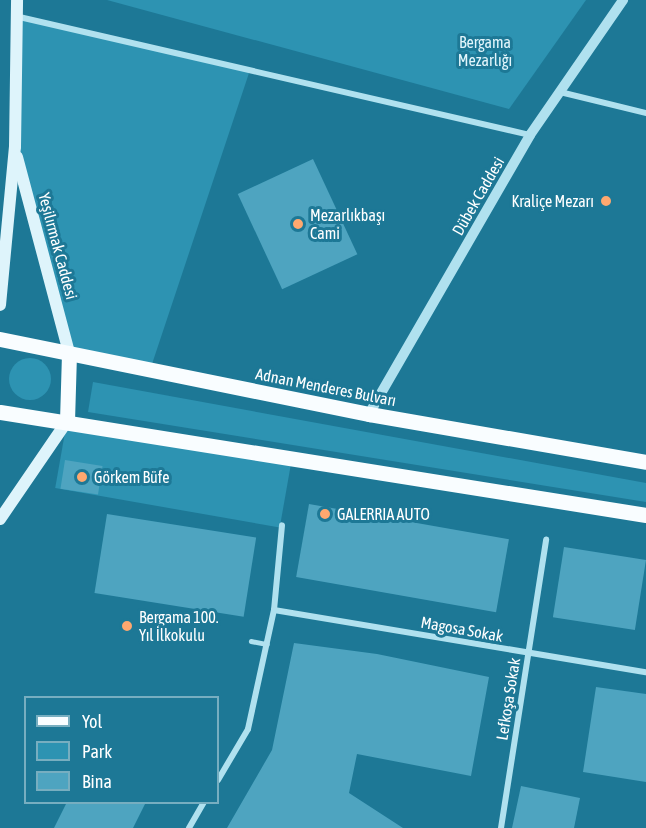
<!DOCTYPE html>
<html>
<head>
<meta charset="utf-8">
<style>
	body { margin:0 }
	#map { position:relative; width:646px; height:828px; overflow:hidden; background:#1d7896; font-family:"Asap Condensed",sans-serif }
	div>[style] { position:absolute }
	.green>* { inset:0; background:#2d93b2; transform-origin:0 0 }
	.round { border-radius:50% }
	.building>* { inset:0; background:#4ea4c0; transform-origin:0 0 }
	.service>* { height:4.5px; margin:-2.25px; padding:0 2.25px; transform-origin:2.25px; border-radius:2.25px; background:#b0e1ef }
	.minor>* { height:6px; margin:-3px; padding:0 3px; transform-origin:3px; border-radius:3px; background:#b0e1ef }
	.tertiary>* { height:10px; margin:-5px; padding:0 5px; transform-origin:5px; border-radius:5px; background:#b0e1ef }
	.secondary>* { height:12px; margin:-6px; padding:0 6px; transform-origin:6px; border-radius:6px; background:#def4fb }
	.primary>* { height:15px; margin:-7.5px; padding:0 7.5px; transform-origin:7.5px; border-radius:7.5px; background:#f9fdff }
	.dots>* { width:16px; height:16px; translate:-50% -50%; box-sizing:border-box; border:3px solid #1d7896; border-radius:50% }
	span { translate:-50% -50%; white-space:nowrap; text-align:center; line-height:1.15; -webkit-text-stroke:6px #1d7896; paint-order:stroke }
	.park-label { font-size:16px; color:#e3f6fc }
	.street-label { font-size:16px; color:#fff }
	.poi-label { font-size:16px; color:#fff }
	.right { translate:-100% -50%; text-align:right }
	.left { translate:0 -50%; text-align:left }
	.legend { position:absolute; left:24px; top:696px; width:195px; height:108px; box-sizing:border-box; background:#1d7896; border:2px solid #77aec0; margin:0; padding:8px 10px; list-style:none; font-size:18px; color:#fff }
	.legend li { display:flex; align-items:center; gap:12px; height:30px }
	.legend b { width:30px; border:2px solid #77aec0 }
</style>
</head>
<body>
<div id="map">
	<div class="green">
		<div style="clip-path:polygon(107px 0,586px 0,509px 109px)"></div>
		<div style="clip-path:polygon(15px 16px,250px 70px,150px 370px,69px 353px,15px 147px)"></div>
		<div class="round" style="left:9px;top:358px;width:42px;height:42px"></div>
		<div style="clip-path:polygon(93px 382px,646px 483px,646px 502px,88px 412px)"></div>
		<div style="left:67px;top:421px;width:228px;height:68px;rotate:10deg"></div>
	</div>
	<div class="building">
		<div style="left:313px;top:159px;width:105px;height:83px;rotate:65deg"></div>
		<div style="left:65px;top:460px;width:38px;height:29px;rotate:9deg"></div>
		<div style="left:309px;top:504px;width:203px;height:74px;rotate:10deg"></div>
		<div style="left:107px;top:514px;width:151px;height:80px;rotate:9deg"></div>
		<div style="left:564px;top:547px;width:83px;height:71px;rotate:9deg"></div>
		<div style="clip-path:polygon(294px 643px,377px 654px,489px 677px,471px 776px,357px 754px,349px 793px,403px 828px,227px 828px,272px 750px)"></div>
		<div style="clip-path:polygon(596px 687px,646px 694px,646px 782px,583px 772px)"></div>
		<div style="clip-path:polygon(521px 786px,580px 798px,574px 828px,512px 828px)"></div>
		<div style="clip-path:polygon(67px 802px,146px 802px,133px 828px,54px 828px)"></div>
	</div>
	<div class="service">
		<div style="left:251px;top:641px;width:16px;rotate:11deg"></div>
	</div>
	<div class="minor">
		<div style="left:15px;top:16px;width:529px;rotate:13.01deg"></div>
		<div style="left:560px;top:92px;width:89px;rotate:13.7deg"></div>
		<div style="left:274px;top:610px;width:377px;rotate:9.5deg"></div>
		<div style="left:218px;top:780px;width:59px;rotate:-59.5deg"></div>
		<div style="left:248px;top:729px;width:122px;rotate:-77.7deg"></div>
		<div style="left:274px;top:610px;width:85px;rotate:-84.6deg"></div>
		<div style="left:189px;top:828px;width:30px;rotate:-60deg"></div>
		<div style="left:501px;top:828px;width:292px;rotate:-81.1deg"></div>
	</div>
	<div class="tertiary">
		<div style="left:369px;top:414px;width:322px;rotate:-60deg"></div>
		<div style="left:530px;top:135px;width:164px;rotate:-55.4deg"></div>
	</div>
	<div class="secondary">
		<div style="left:17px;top:157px;width:203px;rotate:75.1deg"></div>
		<div style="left:0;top:305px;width:159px;rotate:-84.6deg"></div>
		<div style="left:15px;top:147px;width:147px;rotate:-89.2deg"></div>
		<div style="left:0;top:519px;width:119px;rotate:-55.6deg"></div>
	</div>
	<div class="primary">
		<div style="left:0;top:339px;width:377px;rotate:11.5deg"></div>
		<div style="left:369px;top:414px;width:281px;rotate:9.8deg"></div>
		<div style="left:0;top:412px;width:654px;rotate:9.06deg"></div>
		<div style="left:67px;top:421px;width:68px;rotate:-88.3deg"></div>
	</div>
	<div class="dots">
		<div style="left:606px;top:201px;background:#ffa86f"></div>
		<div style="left:298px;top:224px;background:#ffa86f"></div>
		<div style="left:82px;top:477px;background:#ffa86f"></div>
		<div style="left:325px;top:514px;background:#ffa86f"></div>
		<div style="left:127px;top:626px;background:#ffa86f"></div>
	</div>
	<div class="park-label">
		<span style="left:485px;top:51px">Bergama<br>Mezarlığı</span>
	</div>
	<div class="street-label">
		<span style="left:478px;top:196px;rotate:-60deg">Dübek Caddesi</span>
		<span style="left:58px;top:246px;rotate:75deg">Yeşilırmak Caddesi</span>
		<span style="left:326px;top:387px;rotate:11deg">Adnan Menderes Bulvarı</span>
		<span style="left:462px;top:629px;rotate:10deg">Magosa Sokak</span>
		<span style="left:508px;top:699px;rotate:-81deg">Lefkoşa Sokak</span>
	</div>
	<div class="poi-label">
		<span class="right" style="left:594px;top:201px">Kraliçe Mezarı</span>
		<span class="left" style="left:310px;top:224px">Mezarlıkbaşı<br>Cami</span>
		<span class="left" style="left:94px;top:477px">Görkem Büfe</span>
		<span class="left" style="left:337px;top:514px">GALERRIA AUTO</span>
		<span class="left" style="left:139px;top:626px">Bergama 100.<br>Yıl İlkokulu</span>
	</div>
	<ul class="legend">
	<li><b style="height:8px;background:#f9fdff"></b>Yol</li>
	<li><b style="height:16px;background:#2d93b2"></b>Park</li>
	<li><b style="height:16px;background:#4ea4c0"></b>Bina</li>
	</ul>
</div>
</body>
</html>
